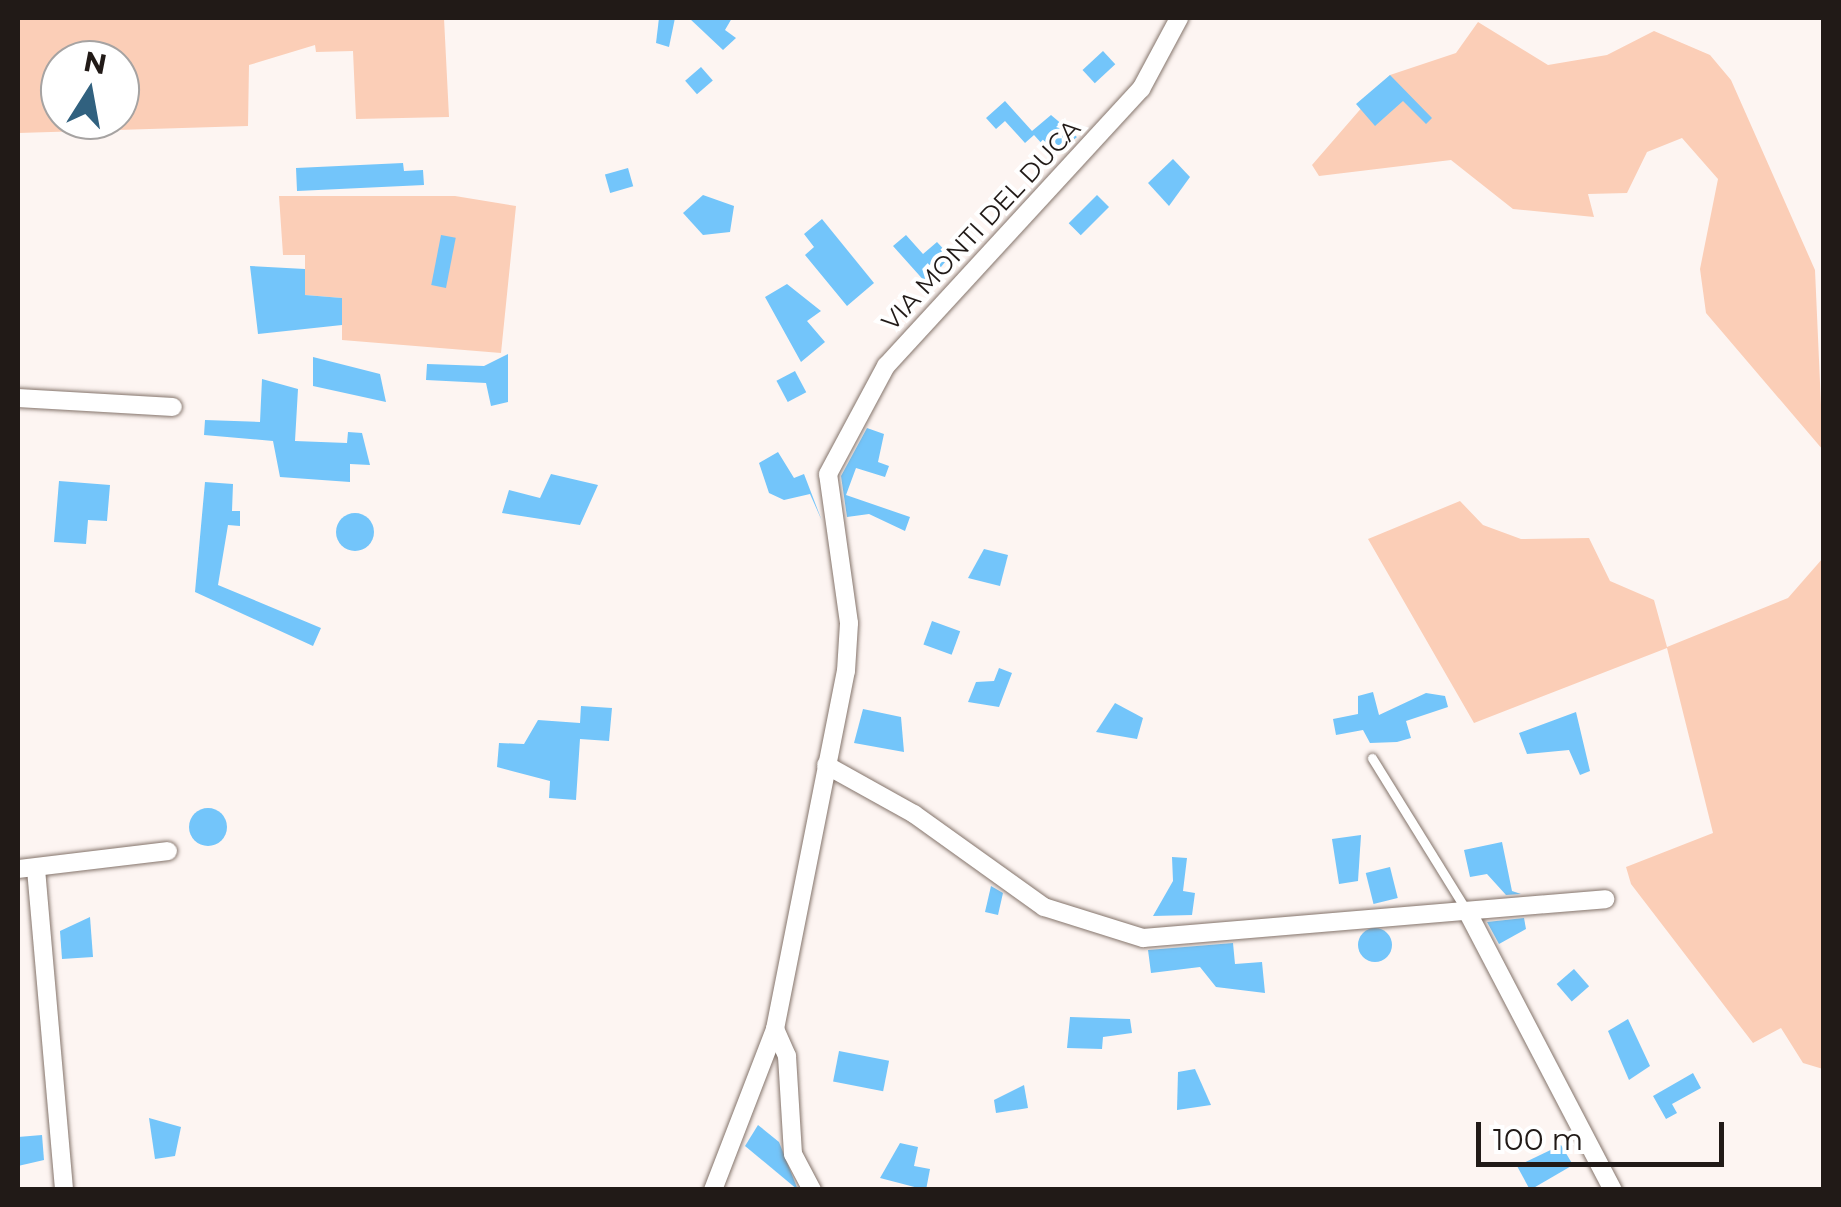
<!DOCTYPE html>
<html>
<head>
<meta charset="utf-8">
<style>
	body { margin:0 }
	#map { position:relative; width:1841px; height:1207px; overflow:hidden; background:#fdf5f2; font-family:Montserrat,sans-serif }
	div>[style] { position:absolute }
	.green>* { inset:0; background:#fbceb7 }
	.building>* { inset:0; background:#73c5fa; transform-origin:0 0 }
	.round { border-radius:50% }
	.roads { filter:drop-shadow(0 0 2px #84746b) drop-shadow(0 0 2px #84746b) }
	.lane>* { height:9px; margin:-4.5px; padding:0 4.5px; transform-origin:4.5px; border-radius:4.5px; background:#fff }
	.street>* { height:18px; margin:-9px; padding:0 9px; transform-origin:9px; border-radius:9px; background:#fff }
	span { translate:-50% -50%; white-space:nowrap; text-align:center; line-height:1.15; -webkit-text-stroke:8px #fff; paint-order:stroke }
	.street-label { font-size:25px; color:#211a17 }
	.frame { position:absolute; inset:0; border:20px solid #211a17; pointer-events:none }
	.north { position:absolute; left:40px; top:40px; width:100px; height:100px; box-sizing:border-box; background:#fff; border:2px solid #a6a3a2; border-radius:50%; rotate:11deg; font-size:28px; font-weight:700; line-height:40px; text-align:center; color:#211a17 }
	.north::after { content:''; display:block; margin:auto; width:35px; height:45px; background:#31617f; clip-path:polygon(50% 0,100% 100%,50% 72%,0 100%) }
	.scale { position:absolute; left:1476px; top:1122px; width:248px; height:45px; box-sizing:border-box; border:5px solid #211a17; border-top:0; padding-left:12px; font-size:30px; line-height:35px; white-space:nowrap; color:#211a17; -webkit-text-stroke:8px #fff; paint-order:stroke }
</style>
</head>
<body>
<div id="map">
	<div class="green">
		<div style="clip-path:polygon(evenodd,18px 18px,444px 18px,449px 117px,356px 119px,353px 51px,316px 52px,315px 45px,249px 65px,248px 126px,18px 133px,18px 18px,60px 60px,120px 60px,120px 120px,60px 120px,60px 60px)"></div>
		<div style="clip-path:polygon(1478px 22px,1548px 65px,1607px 55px,1654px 31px,1710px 55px,1731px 80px,1815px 270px,1823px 450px,1706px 313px,1700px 269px,1718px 179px,1682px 138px,1647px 152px,1627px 193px,1588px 194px,1594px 217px,1513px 209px,1451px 160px,1319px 176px,1312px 165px,1390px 75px,1456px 53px)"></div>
		<div style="clip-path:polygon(279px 196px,455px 196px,516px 206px,501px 353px,342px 340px,342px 298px,305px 295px,305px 255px,283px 255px)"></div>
		<div style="clip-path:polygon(1460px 501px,1483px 525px,1521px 539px,1589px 538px,1610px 581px,1654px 600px,1667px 647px,1788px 598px,1823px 558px,1823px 1069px,1803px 1063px,1781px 1028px,1753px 1043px,1631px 884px,1626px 867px,1713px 833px,1667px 648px,1474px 723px,1368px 539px)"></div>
	</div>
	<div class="building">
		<div style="clip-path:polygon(659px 18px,675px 18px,669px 47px,656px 43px)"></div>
		<div style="clip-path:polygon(689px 18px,732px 18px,725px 30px,736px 38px,723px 50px)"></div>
		<div style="left:1103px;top:51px;width:18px;height:28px;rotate:47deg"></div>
		<div style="left:701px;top:67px;width:18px;height:21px;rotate:49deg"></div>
		<div style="clip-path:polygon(1390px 75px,1432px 118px,1426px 124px,1403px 101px,1375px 126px,1356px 104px)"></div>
		<div style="clip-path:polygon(1005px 101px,1032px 131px,1051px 115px,1077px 137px,1054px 157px,1034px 135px,1025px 143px,1005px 121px,996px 129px,986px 118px)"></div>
		<div style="clip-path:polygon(1173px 159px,1190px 177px,1169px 206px,1148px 183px)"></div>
		<div style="clip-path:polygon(403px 163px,404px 171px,423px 170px,424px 185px,297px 191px,296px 168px)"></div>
		<div style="left:628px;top:168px;width:19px;height:24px;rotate:74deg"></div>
		<div style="clip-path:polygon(703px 195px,734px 206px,730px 232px,703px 235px,683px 213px)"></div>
		<div style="left:1097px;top:195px;width:17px;height:40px;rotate:45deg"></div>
		<div style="clip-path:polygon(822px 219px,874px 283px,847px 306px,805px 255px,814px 247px,804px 234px)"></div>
		<div style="left:441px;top:235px;width:15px;height:51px;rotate:11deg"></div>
		<div style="clip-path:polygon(906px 235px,923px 254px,937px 242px,950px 256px,927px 284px,893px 246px)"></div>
		<div style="clip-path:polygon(250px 266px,305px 269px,305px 295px,342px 298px,342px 325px,258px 334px)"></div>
		<div style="clip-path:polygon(787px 284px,821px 311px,807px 321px,825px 342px,801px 362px,765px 297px)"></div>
		<div style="clip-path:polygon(508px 354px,508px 402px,491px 406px,486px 383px,426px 380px,427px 364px,484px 366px)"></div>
		<div style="clip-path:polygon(313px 357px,380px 374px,386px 402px,313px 386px)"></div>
		<div style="left:795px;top:371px;width:24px;height:21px;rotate:62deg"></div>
		<div style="clip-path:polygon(262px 379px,298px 389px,295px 441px,347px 443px,348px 432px,362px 433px,370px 465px,350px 464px,350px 482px,280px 477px,273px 441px,204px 435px,205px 420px,260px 422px)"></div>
		<div style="clip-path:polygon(867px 428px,884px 434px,878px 462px,889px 466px,885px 477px,856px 468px,846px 495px,910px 517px,905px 531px,869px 514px,847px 517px,841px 476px)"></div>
		<div style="clip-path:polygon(778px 452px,794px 478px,804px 474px,822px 521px,810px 494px,784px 500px,769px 493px,759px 463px)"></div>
		<div style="clip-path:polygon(551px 474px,598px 485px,580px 525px,502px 513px,509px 490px,540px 498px)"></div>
		<div style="clip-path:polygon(59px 481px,110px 485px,107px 521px,88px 520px,86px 544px,54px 542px)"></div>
		<div style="clip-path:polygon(205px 482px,233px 484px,232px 511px,240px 511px,240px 526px,228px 525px,218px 585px,321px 628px,313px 646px,195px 592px)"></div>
		<div class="round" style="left:336px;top:513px;width:38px;height:38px"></div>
		<div style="clip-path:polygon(984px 549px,1008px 555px,1000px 586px,968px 578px)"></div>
		<div style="left:932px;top:621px;width:30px;height:25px;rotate:20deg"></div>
		<div style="clip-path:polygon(999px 668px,1012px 673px,999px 707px,968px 702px,976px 682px,994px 681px)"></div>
		<div style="clip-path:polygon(1373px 692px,1379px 715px,1426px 693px,1445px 696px,1448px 707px,1406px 721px,1411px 738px,1397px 742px,1370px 743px,1363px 730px,1336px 735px,1333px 719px,1358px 714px,1358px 696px)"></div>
		<div style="clip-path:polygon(1115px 703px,1143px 718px,1137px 739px,1096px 732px)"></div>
		<div style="clip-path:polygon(581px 706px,612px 708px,609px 741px,580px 739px,576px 800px,549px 798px,550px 781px,497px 767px,499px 743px,524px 744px,538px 720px,580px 723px)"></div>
		<div style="clip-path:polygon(863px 709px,901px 717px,904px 752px,854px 743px)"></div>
		<div style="clip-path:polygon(1576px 712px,1590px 771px,1580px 775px,1569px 750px,1527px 754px,1519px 733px)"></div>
		<div class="round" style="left:189px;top:808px;width:38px;height:38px"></div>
		<div style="clip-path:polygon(1361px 835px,1358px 881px,1339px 884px,1332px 839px)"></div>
		<div style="clip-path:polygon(1502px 842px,1512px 891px,1521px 894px,1506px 895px,1487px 874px,1470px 877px,1464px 850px)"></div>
		<div style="clip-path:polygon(1172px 857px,1187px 858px,1183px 891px,1195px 893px,1192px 915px,1153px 916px,1173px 881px)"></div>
		<div style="left:1390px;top:867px;width:32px;height:25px;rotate:76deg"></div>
		<div style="clip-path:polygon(991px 886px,1003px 893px,998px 915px,985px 912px)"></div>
		<div style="clip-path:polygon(90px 917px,93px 957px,62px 959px,60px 931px)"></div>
		<div style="clip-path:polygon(1524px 918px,1526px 929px,1499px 944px,1487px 922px)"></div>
		<div class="round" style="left:1358px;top:928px;width:34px;height:34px"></div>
		<div style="clip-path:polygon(1233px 943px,1235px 964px,1262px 962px,1265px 993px,1216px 987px,1200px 967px,1151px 973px,1148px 950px)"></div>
		<div style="left:1574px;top:969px;width:23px;height:23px;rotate:49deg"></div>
		<div style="clip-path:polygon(1070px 1017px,1130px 1019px,1132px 1033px,1103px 1037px,1102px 1049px,1067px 1048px)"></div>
		<div style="clip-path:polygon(1628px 1019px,1650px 1066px,1629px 1080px,1608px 1031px)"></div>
		<div style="left:839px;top:1051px;width:51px;height:31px;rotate:11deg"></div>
		<div style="clip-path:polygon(1195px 1069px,1211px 1105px,1177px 1110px,1178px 1072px)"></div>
		<div style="clip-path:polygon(1693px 1073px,1701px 1088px,1672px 1104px,1677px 1113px,1666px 1119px,1653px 1096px)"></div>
		<div style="clip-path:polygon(1024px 1085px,1028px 1108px,996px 1113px,994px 1100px)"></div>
		<div style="clip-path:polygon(149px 1118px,181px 1127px,175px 1156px,155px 1159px)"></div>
		<div style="clip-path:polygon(758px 1125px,779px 1142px,798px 1190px,745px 1146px)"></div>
		<div style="clip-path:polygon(42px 1135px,44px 1160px,18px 1166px,18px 1137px)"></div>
		<div style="clip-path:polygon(900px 1143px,918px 1147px,914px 1166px,930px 1169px,926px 1190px,880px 1178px)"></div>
		<div style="clip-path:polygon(1561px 1145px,1573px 1165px,1530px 1190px,1517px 1166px)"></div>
	</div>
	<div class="roads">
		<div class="lane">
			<div style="left:1372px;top:758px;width:182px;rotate:58.2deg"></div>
		</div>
		<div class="street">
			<div style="left:18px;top:398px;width:155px;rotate:3.3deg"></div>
			<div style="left:826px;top:765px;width:101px;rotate:29.1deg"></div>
			<div style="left:914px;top:814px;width:160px;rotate:35.6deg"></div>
			<div style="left:1044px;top:907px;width:104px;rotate:17.4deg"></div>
			<div style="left:1143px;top:938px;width:464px;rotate:-4.8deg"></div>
			<div style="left:18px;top:869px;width:151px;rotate:-6.8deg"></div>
			<div style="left:36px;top:869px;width:322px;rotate:85deg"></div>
			<div style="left:1468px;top:913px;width:313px;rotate:62.4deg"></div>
			<div style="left:775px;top:1029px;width:30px;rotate:66deg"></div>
			<div style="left:787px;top:1056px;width:98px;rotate:86.5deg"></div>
			<div style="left:793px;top:1154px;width:41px;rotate:62.2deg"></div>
			<div style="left:713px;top:1190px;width:173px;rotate:-68.9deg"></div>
			<div style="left:775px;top:1029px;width:365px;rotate:-78.8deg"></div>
			<div style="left:846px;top:671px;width:48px;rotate:-86.4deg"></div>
			<div style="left:849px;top:623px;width:150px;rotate:-98deg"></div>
			<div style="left:828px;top:474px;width:123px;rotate:-61.8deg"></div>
			<div style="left:886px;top:366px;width:377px;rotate:-47.4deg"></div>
			<div style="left:1141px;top:89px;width:81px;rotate:-61.8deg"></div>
		</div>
	</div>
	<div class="street-label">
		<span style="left:981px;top:225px;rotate:-47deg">VIA MONTI DEL DUCA</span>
	</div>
	<div class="frame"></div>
	<div class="north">N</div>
	<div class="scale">100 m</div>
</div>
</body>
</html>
